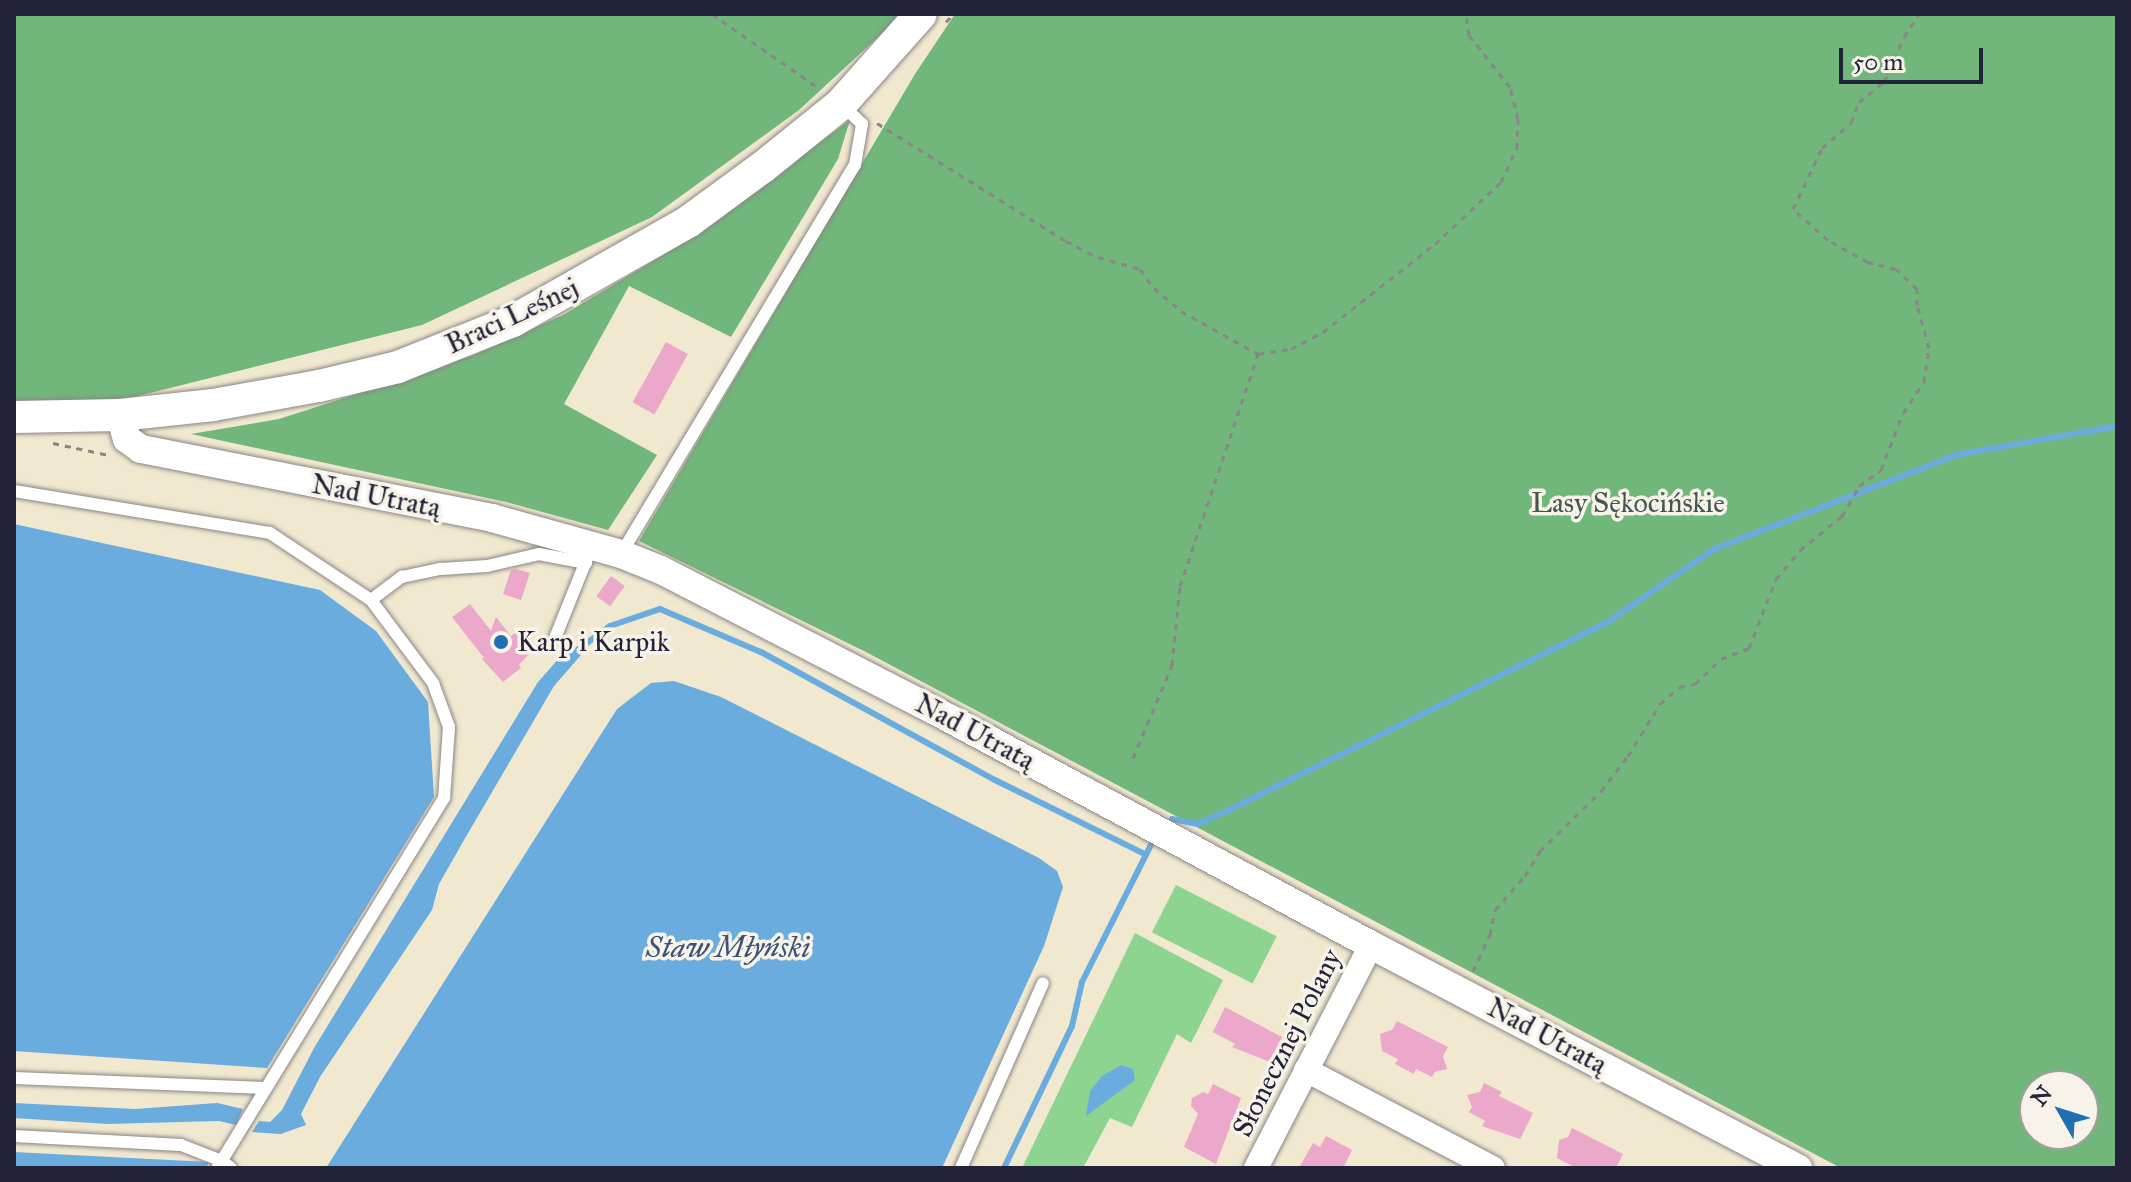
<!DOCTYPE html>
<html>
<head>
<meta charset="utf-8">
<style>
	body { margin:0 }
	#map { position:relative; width:2131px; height:1182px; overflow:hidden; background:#f1e8d0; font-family:"IM FELL Great Primer",serif }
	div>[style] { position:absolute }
	.green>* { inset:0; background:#8cd48f; transform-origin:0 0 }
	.forest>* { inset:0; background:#71b67a }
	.water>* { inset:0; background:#6bacdf }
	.stream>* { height:6px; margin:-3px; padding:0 3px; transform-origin:3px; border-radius:3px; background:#6bacdf }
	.building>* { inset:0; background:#eba8cb; transform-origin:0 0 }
	.path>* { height:3px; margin-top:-1.5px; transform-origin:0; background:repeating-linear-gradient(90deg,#8a8586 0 6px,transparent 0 12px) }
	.roads { filter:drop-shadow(0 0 2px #8a8586) drop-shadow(0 0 2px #8a8586) }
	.service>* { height:12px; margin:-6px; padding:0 6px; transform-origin:6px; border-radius:6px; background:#fff }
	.minor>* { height:24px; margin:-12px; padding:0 12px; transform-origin:12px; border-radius:12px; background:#fff }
	.tertiary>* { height:28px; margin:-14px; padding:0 14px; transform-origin:14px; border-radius:14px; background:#fff }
	.secondary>* { height:32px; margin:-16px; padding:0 16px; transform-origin:16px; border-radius:16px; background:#fff }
	.dots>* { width:22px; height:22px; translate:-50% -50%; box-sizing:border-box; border:4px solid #f7f3e8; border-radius:50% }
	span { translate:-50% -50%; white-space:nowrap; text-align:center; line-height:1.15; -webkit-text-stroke:7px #f7f3e8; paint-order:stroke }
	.street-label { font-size:28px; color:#22223b }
	.park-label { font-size:28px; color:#425754 }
	.poi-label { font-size:28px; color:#22223b }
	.left { translate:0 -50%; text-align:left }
	.water-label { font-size:30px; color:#3c5274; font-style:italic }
	.frame { position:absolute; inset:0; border:16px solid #22223b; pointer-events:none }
	.north { position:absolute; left:2019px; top:1070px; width:80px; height:80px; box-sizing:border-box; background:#f7f3e8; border:2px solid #a29fa3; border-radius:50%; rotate:309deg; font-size:22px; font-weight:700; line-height:32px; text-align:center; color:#22223b }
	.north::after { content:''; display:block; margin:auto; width:28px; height:36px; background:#1f6fb2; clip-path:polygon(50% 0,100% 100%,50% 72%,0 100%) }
	.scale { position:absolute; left:1839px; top:48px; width:144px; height:36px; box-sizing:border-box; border:4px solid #22223b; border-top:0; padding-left:10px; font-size:24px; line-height:28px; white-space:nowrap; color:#22223b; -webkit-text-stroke:6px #f7f3e8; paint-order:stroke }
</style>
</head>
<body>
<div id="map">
	<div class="green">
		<div style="left:1176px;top:885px;width:113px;height:53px;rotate:27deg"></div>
		<div style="clip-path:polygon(1135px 933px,1223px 980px,1191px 1043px,1177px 1034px,1132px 1127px,1110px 1118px,1083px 1168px,1022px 1168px)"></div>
	</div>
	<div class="forest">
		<div style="clip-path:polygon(14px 14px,903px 14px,799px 110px,652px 217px,422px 325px,106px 404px,14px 403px)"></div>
		<div style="clip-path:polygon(evenodd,955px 14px,2117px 14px,2117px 1168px,1841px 1168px,864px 651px,639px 541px,915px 74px,955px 14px,2035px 1086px,2083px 1086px,2083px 1134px,2035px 1134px,2035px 1086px)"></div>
		<div style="clip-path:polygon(850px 120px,838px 159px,731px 337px,629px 286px,564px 404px,657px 455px,608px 530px,506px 502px,191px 434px,279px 419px,360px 393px,474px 355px,563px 315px,685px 242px)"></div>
	</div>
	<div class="water">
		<div style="clip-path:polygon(14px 524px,320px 590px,376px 631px,428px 702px,434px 797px,267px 1068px,14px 1051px)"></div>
		<div style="clip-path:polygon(569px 647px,581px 655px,554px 686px,464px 840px,439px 884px,432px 910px,320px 1077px,301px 1114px,306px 1125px,281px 1134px,252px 1132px,259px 1121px,270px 1122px,282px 1110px,314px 1048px,538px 682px)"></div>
		<div style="clip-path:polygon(674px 681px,721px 697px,1039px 858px,1057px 871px,1063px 887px,1044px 946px,942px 1168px,326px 1168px,617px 709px,651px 683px)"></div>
		<div style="clip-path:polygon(1121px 1065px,1133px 1069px,1135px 1080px,1086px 1116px,1090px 1091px,1102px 1076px)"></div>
		<div style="clip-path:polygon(14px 1103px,135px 1109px,217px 1103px,243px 1109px,236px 1125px,219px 1121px,108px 1124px,14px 1118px)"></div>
		<div style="clip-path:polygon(14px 1152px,209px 1162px,206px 1168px,14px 1168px)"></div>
	</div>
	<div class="stream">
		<div style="left:572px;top:654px;width:47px;rotate:-36.4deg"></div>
		<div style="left:610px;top:626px;width:53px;rotate:-18.8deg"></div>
		<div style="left:660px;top:609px;width:110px;rotate:23.1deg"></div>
		<div style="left:761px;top:652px;width:269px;rotate:28.7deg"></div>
		<div style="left:997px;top:781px;width:165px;rotate:26.3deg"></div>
		<div style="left:1172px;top:819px;width:25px;rotate:11deg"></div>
		<div style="left:1197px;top:824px;width:33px;rotate:-23deg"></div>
		<div style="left:1227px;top:811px;width:425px;rotate:-26.4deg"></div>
		<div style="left:1608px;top:622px;width:129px;rotate:-34.6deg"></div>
		<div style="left:1714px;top:549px;width:260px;rotate:-21.2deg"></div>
		<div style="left:1956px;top:455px;width:164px;rotate:-10.2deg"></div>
		<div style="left:1004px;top:1168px;width:157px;rotate:-64.4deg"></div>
		<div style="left:1072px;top:1026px;width:45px;rotate:-77.2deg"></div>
		<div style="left:1082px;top:982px;width:156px;rotate:-63.3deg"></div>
	</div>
	<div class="building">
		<div style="left:666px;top:342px;width:25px;height:69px;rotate:29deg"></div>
		<div style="clip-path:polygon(516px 569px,530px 573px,521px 600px,503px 594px,511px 570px)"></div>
		<div style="left:611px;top:576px;width:17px;height:25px;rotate:36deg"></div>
		<div style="clip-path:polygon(470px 604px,491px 631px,496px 617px,511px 636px,520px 629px,534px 648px,519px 665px,521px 668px,503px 682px,482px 659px,484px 658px,452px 617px)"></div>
		<div style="clip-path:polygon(1225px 1007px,1282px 1037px,1270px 1062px,1232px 1047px,1235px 1044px,1213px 1032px)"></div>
		<div style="clip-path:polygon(1397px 1021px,1448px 1047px,1443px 1056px,1447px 1069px,1435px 1072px,1432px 1077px,1416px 1069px,1414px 1074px,1395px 1064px,1398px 1059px,1382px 1051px,1380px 1034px,1392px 1030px)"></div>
		<div style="clip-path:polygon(1484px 1083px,1502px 1092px,1499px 1096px,1533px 1113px,1520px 1139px,1482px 1126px,1485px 1121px,1469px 1112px,1472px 1107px,1467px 1095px,1480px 1092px)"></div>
		<div style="clip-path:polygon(1213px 1084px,1241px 1098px,1216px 1164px,1184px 1147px,1198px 1114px,1191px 1106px,1192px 1098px,1203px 1092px,1208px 1094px)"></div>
		<div style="clip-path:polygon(1572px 1128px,1623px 1154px,1616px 1168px,1576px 1168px,1557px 1158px,1559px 1140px,1568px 1137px)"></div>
		<div style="clip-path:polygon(1326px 1136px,1352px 1150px,1343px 1168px,1299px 1168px,1313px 1143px,1320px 1147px)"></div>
	</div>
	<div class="path">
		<div style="left:712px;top:14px;width:130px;rotate:34.7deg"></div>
		<div style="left:946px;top:22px;width:11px;rotate:-49deg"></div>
		<div style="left:877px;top:123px;width:223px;rotate:32deg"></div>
		<div style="left:1066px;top:241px;width:36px;rotate:27deg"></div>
		<div style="left:1098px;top:257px;width:44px;rotate:15.9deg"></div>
		<div style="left:1140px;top:269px;width:24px;rotate:54deg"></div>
		<div style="left:1154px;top:288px;width:35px;rotate:40deg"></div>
		<div style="left:1181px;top:311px;width:88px;rotate:29.2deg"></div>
		<div style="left:1258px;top:354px;width:33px;rotate:-9deg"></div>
		<div style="left:1291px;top:349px;width:36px;rotate:-28deg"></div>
		<div style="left:1323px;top:332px;width:142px;rotate:-38.2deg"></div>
		<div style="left:1435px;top:244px;width:91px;rotate:-43.2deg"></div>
		<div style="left:1501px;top:182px;width:38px;rotate:-65deg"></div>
		<div style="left:1517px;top:148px;width:29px;rotate:-88deg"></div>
		<div style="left:1518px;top:119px;width:33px;rotate:-104deg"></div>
		<div style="left:1510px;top:87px;width:66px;rotate:-128.3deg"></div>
		<div style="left:1469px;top:35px;width:21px;rotate:-98deg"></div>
		<div style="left:53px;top:443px;width:57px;rotate:12.1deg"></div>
		<div style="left:1133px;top:758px;width:101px;rotate:-67.2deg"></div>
		<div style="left:1172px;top:665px;width:79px;rotate:-84.2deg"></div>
		<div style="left:1180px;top:586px;width:245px;rotate:-71.4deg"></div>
		<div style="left:1473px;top:971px;width:40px;rotate:-65deg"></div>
		<div style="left:1490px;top:935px;width:25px;rotate:-79deg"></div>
		<div style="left:1495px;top:910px;width:45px;rotate:-48.6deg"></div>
		<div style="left:1525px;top:876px;width:29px;rotate:-59deg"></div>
		<div style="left:1540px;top:851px;width:86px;rotate:-44.5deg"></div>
		<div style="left:1601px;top:791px;width:44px;rotate:-52.4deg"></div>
		<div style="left:1628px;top:756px;width:61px;rotate:-58.4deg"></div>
		<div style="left:1660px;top:704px;width:25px;rotate:-42deg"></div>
		<div style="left:1679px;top:687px;width:16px;rotate:-11deg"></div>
		<div style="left:1695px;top:684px;width:36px;rotate:-44deg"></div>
		<div style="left:1721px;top:659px;width:30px;rotate:-21deg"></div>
		<div style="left:1749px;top:648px;width:74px;rotate:-68.6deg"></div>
		<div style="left:1776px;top:579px;width:38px;rotate:-50deg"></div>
		<div style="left:1800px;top:550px;width:54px;rotate:-39deg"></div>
		<div style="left:1842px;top:516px;width:34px;rotate:-60deg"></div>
		<div style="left:1859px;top:486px;width:27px;rotate:-36deg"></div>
		<div style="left:1881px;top:470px;width:61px;rotate:-68.9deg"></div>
		<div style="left:1903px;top:413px;width:37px;rotate:-56deg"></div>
		<div style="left:1924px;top:382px;width:34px;rotate:-82deg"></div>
		<div style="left:1929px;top:348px;width:45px;rotate:-105.6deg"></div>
		<div style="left:1917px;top:305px;width:16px;rotate:-90deg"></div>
		<div style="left:1917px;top:289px;width:29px;rotate:-136deg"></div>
		<div style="left:1896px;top:269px;width:29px;rotate:-166deg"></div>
		<div style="left:1868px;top:262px;width:46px;rotate:-151.2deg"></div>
		<div style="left:1828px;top:240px;width:47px;rotate:-138.5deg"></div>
		<div style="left:1793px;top:209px;width:68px;rotate:-64.6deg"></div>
		<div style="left:1822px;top:148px;width:38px;rotate:-41deg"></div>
		<div style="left:1851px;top:123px;width:22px;rotate:-69deg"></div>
		<div style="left:1859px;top:102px;width:32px;rotate:-39deg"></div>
		<div style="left:1884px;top:82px;width:49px;rotate:-66deg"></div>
		<div style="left:1904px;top:37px;width:27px;rotate:-57deg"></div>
	</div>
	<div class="roads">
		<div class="service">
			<div style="left:14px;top:491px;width:259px;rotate:9.3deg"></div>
			<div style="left:270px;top:533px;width:121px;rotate:33.6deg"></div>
			<div style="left:371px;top:600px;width:104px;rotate:53.2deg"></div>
			<div style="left:433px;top:683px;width:47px;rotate:70deg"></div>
			<div style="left:449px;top:727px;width:71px;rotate:94deg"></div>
			<div style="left:444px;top:798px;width:434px;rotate:121.5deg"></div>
			<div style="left:621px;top:554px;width:454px;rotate:-59deg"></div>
			<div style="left:855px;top:165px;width:42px;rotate:-80.3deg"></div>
			<div style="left:862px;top:124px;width:29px;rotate:-136deg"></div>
			<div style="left:371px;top:600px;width:39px;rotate:-37deg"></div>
			<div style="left:402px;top:577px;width:40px;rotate:-12deg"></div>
			<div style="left:441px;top:569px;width:46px;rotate:-3.7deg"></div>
			<div style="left:487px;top:566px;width:53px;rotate:-13deg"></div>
			<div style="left:539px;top:554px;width:48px;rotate:10.8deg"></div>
			<div style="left:555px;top:638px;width:88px;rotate:-68.1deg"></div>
			<div style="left:14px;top:1078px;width:251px;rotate:2.3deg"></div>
			<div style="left:14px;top:1136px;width:167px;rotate:3.1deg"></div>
			<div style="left:181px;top:1145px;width:44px;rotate:21.3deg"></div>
			<div style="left:222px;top:1161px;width:11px;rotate:38deg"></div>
			<div style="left:961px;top:1168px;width:202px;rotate:-66.1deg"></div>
		</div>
		<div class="minor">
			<div style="left:1306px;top:1070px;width:211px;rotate:27.7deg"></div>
			<div style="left:1256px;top:1168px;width:251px;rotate:-62.7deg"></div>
		</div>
		<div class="tertiary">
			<div style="left:120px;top:415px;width:25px;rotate:74deg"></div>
			<div style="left:127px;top:439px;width:17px;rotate:36deg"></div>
			<div style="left:141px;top:449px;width:358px;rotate:11.1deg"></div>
			<div style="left:492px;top:518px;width:134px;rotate:15.6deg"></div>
			<div style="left:621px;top:554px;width:43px;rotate:21.8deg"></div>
			<div style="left:661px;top:570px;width:302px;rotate:27.2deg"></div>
			<div style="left:930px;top:708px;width:501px;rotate:28.25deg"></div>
			<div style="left:1371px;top:945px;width:482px;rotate:27.6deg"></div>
		</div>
		<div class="secondary">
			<div style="left:14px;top:417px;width:106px;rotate:-1.1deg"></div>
			<div style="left:120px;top:415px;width:94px;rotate:-6.1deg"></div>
			<div style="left:213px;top:405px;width:108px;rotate:-10.2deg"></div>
			<div style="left:319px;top:386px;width:81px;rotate:-13.5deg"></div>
			<div style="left:398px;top:367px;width:124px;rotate:-21.8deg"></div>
			<div style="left:513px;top:321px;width:201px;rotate:-29.5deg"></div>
			<div style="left:688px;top:222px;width:93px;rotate:-36.3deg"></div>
			<div style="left:763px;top:167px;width:100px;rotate:-38.9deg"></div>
			<div style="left:841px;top:104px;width:120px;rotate:-48.4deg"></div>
		</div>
	</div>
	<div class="dots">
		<div style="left:501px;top:642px;background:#1f6fb2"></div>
	</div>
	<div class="street-label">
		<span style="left:512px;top:316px;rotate:-25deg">Braci Leśnej</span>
		<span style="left:376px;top:496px;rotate:11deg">Nad Utratą</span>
		<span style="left:975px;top:732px;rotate:28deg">Nad Utratą</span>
		<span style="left:1547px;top:1036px;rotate:28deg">Nad Utratą</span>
		<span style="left:1287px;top:1043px;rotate:-63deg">Słonecznej Polany</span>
	</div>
	<div class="park-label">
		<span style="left:1628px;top:503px">Lasy Sękocińskie</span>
	</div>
	<div class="poi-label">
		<span class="left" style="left:517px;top:642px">Karp i Karpik</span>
	</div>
	<div class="water-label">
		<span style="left:728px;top:947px">Staw Młyński</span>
	</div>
	<div class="frame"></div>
	<div class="north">N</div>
	<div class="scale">50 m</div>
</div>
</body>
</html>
